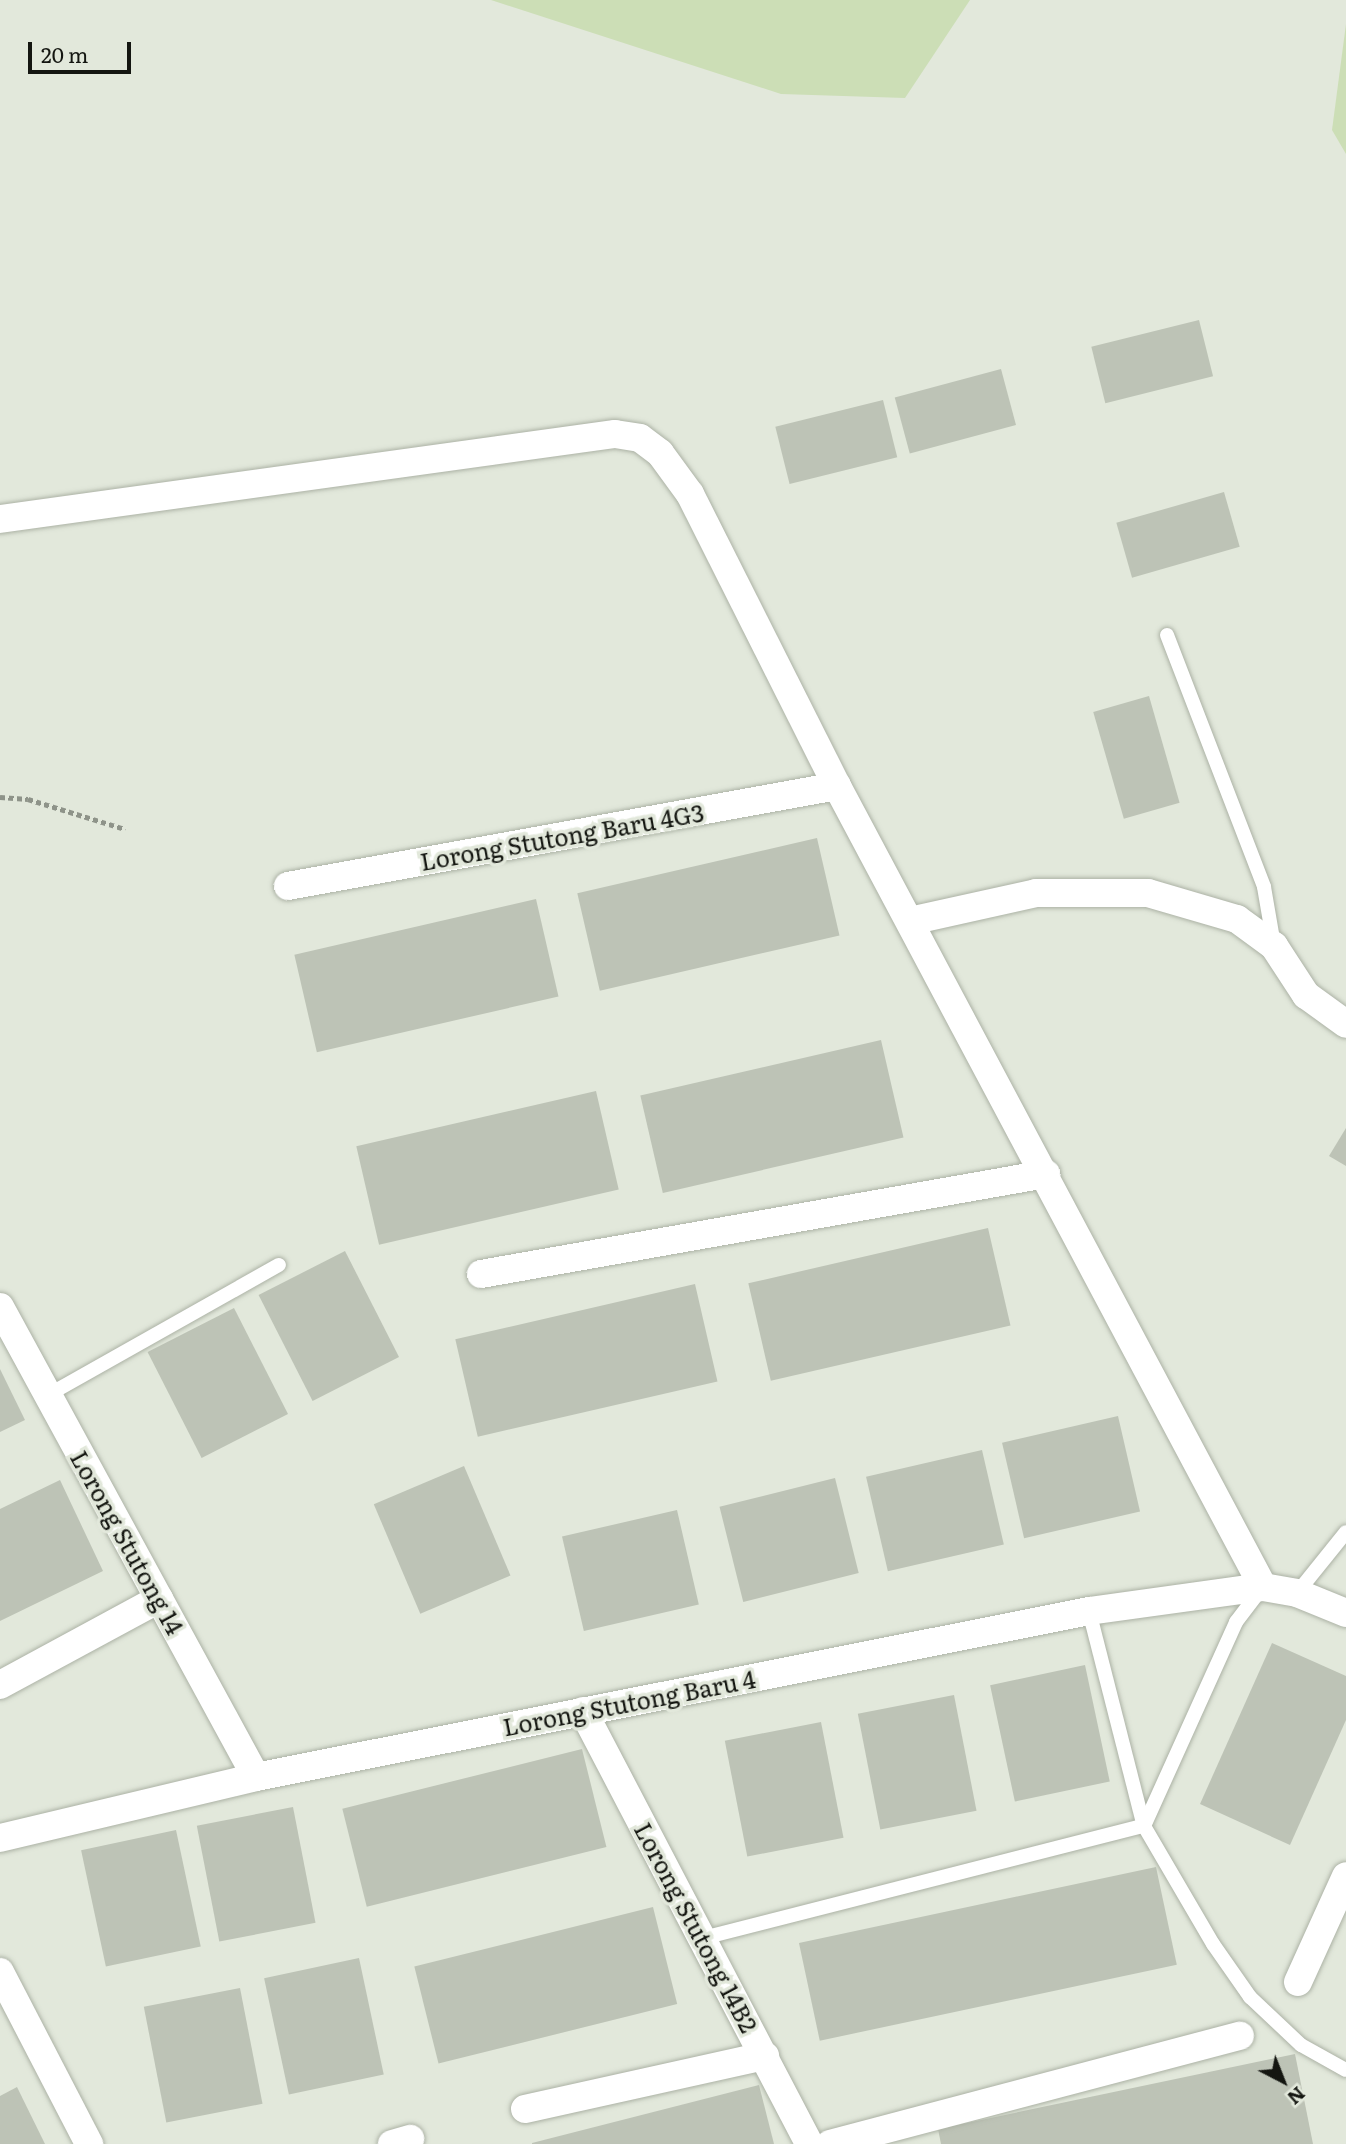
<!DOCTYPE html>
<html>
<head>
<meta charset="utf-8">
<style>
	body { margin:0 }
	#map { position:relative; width:1346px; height:2144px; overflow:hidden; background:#e2e8db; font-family:Literata,serif }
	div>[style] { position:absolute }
	.green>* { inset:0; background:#ccdeb6 }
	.building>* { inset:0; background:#bdc3b6; transform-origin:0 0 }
	.path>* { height:4.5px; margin-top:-2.25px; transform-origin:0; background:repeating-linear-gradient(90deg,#8e9389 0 5px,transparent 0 8.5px) }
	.roads { filter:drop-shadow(0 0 2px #acb2a5) drop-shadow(0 0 2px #acb2a5) }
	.lane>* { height:14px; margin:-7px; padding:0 7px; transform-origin:7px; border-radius:7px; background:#fff }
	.street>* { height:28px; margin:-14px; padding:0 14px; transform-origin:14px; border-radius:14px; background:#fff }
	span { translate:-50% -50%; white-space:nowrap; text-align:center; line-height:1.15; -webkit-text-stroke:7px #e2e8db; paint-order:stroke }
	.street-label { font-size:24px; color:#141611 }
	.north { position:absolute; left:1248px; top:2046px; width:70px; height:70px; -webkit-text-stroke:5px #e2e8db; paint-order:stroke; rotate:138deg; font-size:19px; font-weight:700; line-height:28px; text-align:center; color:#141611 }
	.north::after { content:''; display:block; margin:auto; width:24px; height:32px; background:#141611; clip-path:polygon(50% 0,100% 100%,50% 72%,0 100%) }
	.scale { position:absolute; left:28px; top:42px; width:103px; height:32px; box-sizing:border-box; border:4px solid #141611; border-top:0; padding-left:9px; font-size:21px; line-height:24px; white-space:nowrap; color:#141611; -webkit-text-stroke:5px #e2e8db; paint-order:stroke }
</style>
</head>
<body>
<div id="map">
	<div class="green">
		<div style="clip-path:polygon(491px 0,970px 0,905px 98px,781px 94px)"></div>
		<div style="clip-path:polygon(1346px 24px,1346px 154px,1332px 130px)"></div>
	</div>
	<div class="building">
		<div style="left:1199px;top:320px;width:58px;height:111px;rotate:76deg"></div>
		<div style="left:1001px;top:369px;width:58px;height:110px;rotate:75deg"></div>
		<div style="left:883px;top:400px;width:59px;height:111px;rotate:76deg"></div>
		<div style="left:1224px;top:492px;width:57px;height:112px;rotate:74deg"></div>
		<div style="left:1149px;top:696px;width:111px;height:58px;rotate:74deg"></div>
		<div style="left:817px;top:838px;width:100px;height:246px;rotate:77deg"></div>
		<div style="left:536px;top:899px;width:100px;height:248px;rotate:77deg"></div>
		<div style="left:881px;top:1040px;width:100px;height:247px;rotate:77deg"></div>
		<div style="left:596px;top:1091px;width:101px;height:246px;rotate:77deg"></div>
		<div style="clip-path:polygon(1346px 1128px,1346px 1166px,1329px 1156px)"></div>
		<div style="left:988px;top:1228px;width:100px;height:246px;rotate:77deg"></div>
		<div style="left:345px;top:1251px;width:119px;height:97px;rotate:63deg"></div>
		<div style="left:695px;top:1284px;width:100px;height:246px;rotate:77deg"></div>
		<div style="left:234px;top:1308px;width:119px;height:97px;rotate:63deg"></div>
		<div style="clip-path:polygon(0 1369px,25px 1420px,0 1432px)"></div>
		<div style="left:1118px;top:1416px;width:98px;height:119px;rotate:77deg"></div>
		<div style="left:982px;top:1450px;width:97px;height:119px;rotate:77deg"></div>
		<div style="left:464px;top:1466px;width:119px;height:98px;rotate:67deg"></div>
		<div style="left:835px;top:1478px;width:98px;height:119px;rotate:76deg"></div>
		<div style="clip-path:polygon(60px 1480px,103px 1571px,0 1621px,0 1509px)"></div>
		<div style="left:677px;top:1510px;width:97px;height:118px;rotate:77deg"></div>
		<div style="clip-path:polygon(1272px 1643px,1346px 1676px,1346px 1720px,1290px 1845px,1200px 1804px)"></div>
		<div style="left:1085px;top:1665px;width:119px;height:97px;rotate:78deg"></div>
		<div style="left:954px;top:1695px;width:118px;height:98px;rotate:79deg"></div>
		<div style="left:821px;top:1722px;width:118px;height:98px;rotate:79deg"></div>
		<div style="left:582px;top:1749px;width:101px;height:247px;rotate:76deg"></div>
		<div style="left:293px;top:1807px;width:118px;height:98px;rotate:79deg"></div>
		<div style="left:176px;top:1830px;width:119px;height:97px;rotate:78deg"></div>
		<div style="left:1156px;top:1867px;width:100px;height:365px;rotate:78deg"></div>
		<div style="left:653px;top:1907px;width:100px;height:246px;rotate:76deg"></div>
		<div style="left:359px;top:1958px;width:119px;height:97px;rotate:78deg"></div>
		<div style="left:240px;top:1988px;width:118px;height:98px;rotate:79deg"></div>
		<div style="clip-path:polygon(1295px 2054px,1313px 2144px,941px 2144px,938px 2129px)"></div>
		<div style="clip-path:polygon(759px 2085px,774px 2144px,532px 2144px,532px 2143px)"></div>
		<div style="clip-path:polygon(17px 2087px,45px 2144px,0 2144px,0 2096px)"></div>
	</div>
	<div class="path">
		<div style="left:0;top:797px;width:28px;rotate:4deg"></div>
		<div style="left:28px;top:799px;width:102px;rotate:17.2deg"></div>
	</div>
	<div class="roads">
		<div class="lane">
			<div style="left:1167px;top:635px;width:270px;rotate:68.9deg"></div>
			<div style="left:1264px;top:887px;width:59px;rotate:80.2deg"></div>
			<div style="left:48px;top:1395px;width:265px;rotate:-29.4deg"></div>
			<div style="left:1297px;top:1593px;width:78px;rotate:-51.2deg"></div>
			<div style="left:1089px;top:1611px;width:222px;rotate:75.7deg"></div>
			<div style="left:1144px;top:1826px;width:137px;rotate:59.7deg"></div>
			<div style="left:1213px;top:1944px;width:65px;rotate:55.1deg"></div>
			<div style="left:1250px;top:1997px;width:70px;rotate:43.3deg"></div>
			<div style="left:1301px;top:2045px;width:51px;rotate:29.1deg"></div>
			<div style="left:703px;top:1938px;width:455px;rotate:-14.3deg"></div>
			<div style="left:1144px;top:1826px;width:224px;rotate:-65.7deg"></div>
			<div style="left:1236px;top:1622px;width:43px;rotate:-52.6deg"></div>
		</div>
		<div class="street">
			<div style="left:0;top:519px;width:621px;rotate:-7.87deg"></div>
			<div style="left:615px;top:434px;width:25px;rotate:9deg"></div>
			<div style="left:640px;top:438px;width:25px;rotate:37deg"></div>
			<div style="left:660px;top:453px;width:51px;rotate:53.8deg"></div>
			<div style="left:690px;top:494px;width:327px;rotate:63.3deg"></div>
			<div style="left:837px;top:786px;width:907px;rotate:61.99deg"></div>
			<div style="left:288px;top:886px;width:558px;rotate:-10.32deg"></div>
			<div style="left:910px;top:921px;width:129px;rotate:-12.5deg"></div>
			<div style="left:1036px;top:893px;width:112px"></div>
			<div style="left:1148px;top:893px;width:93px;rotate:16.3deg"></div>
			<div style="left:1237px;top:919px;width:46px;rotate:36.1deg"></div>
			<div style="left:1274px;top:946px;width:59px;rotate:56.9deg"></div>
			<div style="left:1306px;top:995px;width:49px;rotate:35.9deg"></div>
			<div style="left:481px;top:1274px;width:574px;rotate:-10.04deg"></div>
			<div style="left:0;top:1307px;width:535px;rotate:61.42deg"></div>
			<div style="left:0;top:1685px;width:181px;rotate:-28.4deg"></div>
			<div style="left:583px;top:1711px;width:488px;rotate:62.4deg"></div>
			<div style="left:0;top:1838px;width:263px;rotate:-13.4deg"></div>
			<div style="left:256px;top:1777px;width:849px;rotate:-11.27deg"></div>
			<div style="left:1089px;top:1611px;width:176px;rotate:-7.9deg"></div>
			<div style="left:1263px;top:1587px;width:35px;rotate:10deg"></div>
			<div style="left:1297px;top:1593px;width:53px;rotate:22.2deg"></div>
			<div style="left:0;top:1972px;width:194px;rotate:62.6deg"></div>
			<div style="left:1298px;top:1982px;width:116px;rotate:-65.6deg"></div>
			<div style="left:525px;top:2109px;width:246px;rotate:-12.5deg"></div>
			<div style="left:392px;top:2144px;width:19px;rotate:-16deg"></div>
			<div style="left:830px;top:2144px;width:424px;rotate:-14.8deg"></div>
		</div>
	</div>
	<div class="street-label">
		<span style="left:562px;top:836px;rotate:-10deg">Lorong Stutong Baru 4G3</span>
		<span style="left:128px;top:1542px;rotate:61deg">Lorong Stutong 14</span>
		<span style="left:629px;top:1702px;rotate:-11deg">Lorong Stutong Baru 4</span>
		<span style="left:697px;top:1927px;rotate:62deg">Lorong Stutong 14B2</span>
	</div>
	<div class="north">N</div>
	<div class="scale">20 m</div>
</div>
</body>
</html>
